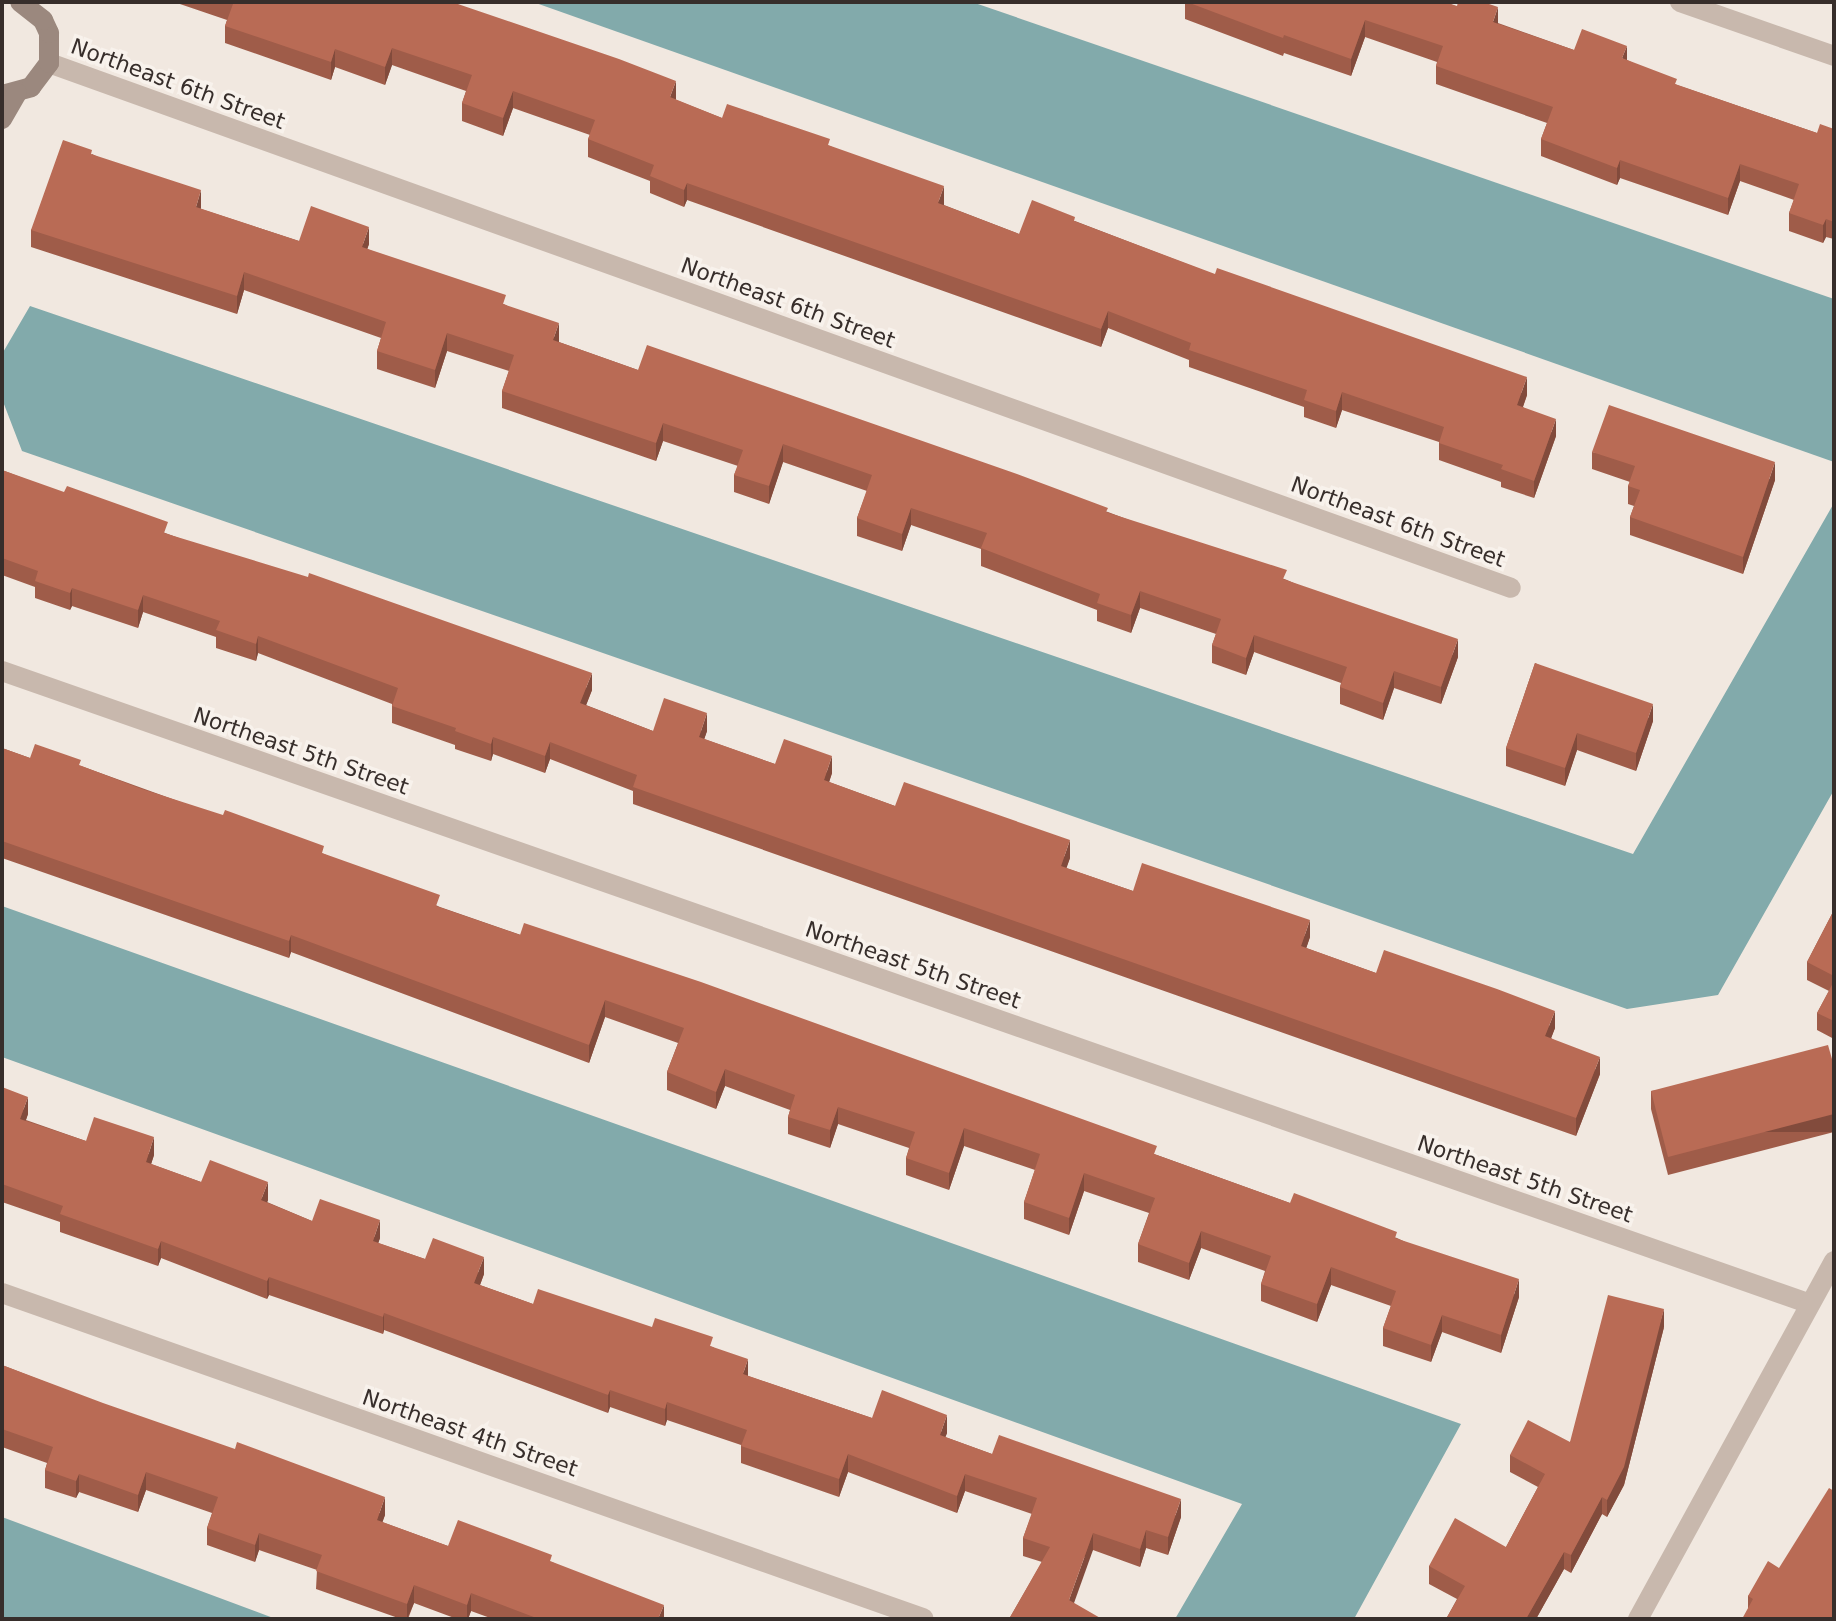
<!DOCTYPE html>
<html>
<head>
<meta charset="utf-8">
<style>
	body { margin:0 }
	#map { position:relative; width:1836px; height:1621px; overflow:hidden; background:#f1e8e0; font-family:"DejaVu Sans",sans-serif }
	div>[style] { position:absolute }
	.water>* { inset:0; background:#82aaab }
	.street>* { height:20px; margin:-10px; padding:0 10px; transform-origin:10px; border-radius:10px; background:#c8b8ad }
	.secondary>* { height:20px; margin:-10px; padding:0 10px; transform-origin:10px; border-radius:10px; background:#9b887e }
	.wall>* { inset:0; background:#9f5c49 }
	.shaded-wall>* { inset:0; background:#824b3c; transform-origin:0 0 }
	.building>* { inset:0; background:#b96b55 }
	span { translate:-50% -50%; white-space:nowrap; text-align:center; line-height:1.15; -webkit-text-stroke:7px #f8f2ec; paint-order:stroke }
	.street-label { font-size:22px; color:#372e2b }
	.frame { position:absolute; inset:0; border:4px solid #372e2b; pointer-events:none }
</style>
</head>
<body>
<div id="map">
	<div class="water">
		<div style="clip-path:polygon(533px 2px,972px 2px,1834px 299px,1834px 462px)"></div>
		<div style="clip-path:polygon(30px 306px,1633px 854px,1834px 503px,1834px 790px,1718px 995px,1627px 1009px,22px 451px,2px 399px,2px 354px)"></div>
		<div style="clip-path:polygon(2px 906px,1461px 1424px,1354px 1619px,1175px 1619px,1242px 1504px,2px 1057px)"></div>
		<div style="clip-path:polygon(2px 1517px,276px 1619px,2px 1619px)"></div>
	</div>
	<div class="street">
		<div style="left:1680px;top:2px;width:163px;rotate:19.3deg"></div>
		<div style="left:49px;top:63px;width:1553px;rotate:19.75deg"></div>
		<div style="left:2px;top:671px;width:1913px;rotate:19.29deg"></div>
		<div style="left:2px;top:1293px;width:977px;rotate:19.44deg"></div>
		<div style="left:1638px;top:1619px;width:408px;rotate:-61.3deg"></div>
	</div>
	<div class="secondary">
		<div style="left:2px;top:95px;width:30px;rotate:-15deg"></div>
		<div style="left:31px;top:87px;width:30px;rotate:-53deg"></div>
		<div style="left:49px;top:63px;width:30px;rotate:-90deg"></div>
		<div style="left:49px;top:33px;width:14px;rotate:-115deg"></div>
		<div style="left:43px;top:20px;width:29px;rotate:-142deg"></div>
		<div style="left:2px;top:119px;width:30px;rotate:-60deg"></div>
	</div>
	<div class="wall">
		<div style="clip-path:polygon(174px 2px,452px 2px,676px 100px,722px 118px,830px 146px,944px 204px,944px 205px,1019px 234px,1075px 221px,1527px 395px,1523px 407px,1556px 436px,1534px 498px,1501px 487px,1501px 482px,1439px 460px,1439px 442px,1342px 410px,1336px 428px,1304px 417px,1304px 407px,1189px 367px,1189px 360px,1108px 328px,1101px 347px,687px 200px,684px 207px,650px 193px,650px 181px,588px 157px,588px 139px,590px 135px,513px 108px,503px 136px,462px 121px,462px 103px,466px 91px,392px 65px,385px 85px,335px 67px,331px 80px,225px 43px,225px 26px,227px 20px)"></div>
		<div style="clip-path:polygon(1185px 2px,1445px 2px,1498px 23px,1574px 50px,1627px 60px,1677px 85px,1817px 133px,1834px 129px,1834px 239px,1826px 237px,1823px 243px,1789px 231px,1789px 213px,1794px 200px,1740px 181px,1728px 215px,1620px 178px,1617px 185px,1541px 156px,1541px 139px,1547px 123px,1436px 84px,1436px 66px,1437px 62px,1365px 37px,1351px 76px,1284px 53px,1283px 56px,1185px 19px)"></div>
		<div style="clip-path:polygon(92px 154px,201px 209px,299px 241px,369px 244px,367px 249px,506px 305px,559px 341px,559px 342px,638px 370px,1108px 512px,1287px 580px,1458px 657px,1441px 704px,1394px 688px,1383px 720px,1340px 704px,1340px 687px,1341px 683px,1254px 652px,1246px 675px,1212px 663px,1212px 645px,1216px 634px,1140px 608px,1131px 633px,1097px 621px,1097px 610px,981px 566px,981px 549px,911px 525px,902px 551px,857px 536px,857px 518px,867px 491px,783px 462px,769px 504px,734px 492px,734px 475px,738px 466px,663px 441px,656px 461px,502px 408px,502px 391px,509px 371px,447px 351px,435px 388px,377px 369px,377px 351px,381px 338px,244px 290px,237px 314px,31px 247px,31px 230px)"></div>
		<div style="clip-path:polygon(1592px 452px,1775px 480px,1743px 574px,1630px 535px,1630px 517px,1634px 506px,1628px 504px,1628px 486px,1630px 482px,1592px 469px)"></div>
		<div style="clip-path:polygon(2px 470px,168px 534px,592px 690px,586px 705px,653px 731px,707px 731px,704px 739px,775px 764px,832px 773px,829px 782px,895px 806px,1070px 858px,1066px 868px,1133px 891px,1310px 937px,1306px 948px,1376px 973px,1555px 1028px,1551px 1038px,1600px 1074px,1576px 1136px,633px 804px,633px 791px,550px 759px,545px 773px,493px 754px,491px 761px,455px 749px,455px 745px,392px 723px,392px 704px,258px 653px,256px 661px,216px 648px,216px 637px,143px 612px,138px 628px,72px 606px,70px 610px,35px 598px,35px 587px,2px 575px)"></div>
		<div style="clip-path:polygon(1535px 663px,1653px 721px,1636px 771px,1577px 750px,1565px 786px,1506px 766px,1506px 748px)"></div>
		<div style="clip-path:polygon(2px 748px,30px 758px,81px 766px,324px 854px,440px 907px,1157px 1155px,1290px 1203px,1397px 1238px,1519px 1297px,1501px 1353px,1442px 1332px,1431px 1362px,1383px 1346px,1383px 1328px,1391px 1306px,1331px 1285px,1317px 1322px,1261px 1301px,1261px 1284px,1265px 1271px,1201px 1248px,1189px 1280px,1138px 1262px,1138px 1244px,1149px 1213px,1084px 1191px,1069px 1235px,1024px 1219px,1024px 1202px,1035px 1170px,964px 1146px,949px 1190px,906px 1175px,906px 1158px,909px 1148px,838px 1124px,830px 1148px,788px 1134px,788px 1117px,790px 1110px,725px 1086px,716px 1109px,667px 1090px,667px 1072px,678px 1043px,605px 1017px,589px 1063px,291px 952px,289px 958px,2px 858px)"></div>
		<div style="clip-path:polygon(1834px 910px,1834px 1039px,1817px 1030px,1817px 1013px,1829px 991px,1807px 980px,1807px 962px)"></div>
		<div style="clip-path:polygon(1834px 1066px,1834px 1132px,1668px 1175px,1651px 1109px,1651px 1091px)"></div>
		<div style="clip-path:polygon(2px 1087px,28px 1114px,26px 1120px,86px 1141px,154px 1155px,151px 1164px,201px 1182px,268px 1200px,267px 1202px,312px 1221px,380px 1238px,378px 1243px,425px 1259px,484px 1274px,480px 1285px,533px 1304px,713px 1347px,748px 1376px,872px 1418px,947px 1433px,945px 1437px,992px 1454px,1181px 1517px,1168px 1555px,1146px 1548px,1140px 1567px,1093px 1550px,1009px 1619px,1042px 1562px,1023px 1556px,1023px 1538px,1032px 1514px,965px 1491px,957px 1513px,848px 1472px,839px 1497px,741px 1463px,741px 1445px,667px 1420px,665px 1426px,610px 1407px,608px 1413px,384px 1330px,383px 1334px,269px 1295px,267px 1299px,161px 1258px,158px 1266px,60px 1232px,60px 1222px,2px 1202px)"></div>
		<div style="clip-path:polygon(1664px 1327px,1624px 1485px,1607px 1517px,1602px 1514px,1571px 1573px,1564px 1569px,1536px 1619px,1446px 1619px,1457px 1599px,1429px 1584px,1429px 1566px,1506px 1547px,1538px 1487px,1510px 1472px,1510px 1455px,1570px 1442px)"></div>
		<div style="clip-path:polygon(2px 1365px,385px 1515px,382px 1522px,448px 1546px,552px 1562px,664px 1619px,493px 1619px,471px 1611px,468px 1619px,457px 1619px,414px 1603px,408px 1619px,401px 1619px,316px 1589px,317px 1570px,259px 1550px,255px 1562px,207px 1545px,207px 1528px,212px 1513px,146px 1490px,138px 1512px,79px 1492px,76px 1498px,45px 1488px,45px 1470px,47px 1463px,2px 1447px)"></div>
		<div style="clip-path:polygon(1779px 1568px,1834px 1619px,1748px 1608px,1748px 1596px)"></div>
	</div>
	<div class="shaded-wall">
		<div style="clip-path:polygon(1498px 7px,1498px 25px,1493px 22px)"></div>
		<div style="clip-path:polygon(1365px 20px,1365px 37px,1351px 76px,1351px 59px)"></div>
		<div style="clip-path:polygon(1627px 46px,1627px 63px,1622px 58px)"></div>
		<div style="clip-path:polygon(392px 48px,392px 65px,385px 85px,385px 67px)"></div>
		<div style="clip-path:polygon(335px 49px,335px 67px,331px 80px,331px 62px)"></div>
		<div style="clip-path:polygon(676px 81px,676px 99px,670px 115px,670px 97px)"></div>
		<div style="clip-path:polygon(513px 91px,513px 108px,503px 136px,503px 118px)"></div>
		<div style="clip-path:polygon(1620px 160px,1620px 178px,1617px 185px,1617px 168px)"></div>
		<div style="clip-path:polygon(1740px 164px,1740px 181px,1728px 215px,1728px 198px)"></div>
		<div style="clip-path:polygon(687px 183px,687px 200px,684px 207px,684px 190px)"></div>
		<div style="clip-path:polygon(944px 186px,944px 204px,938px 221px,938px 203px)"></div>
		<div style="clip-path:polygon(201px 190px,201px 208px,196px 225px,196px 207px)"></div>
		<div style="clip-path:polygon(1826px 219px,1826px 237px,1823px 243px,1823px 225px)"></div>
		<div style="clip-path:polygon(369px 227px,369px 244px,362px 265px,362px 247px)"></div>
		<div style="clip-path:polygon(244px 272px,244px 290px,237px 314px,237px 296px)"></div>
		<div style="clip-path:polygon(1108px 311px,1108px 328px,1101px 347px,1101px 329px)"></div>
		<div style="clip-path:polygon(559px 323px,559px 341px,553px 358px,553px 340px)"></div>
		<div style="clip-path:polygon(447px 333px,447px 351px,435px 388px,435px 370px)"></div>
		<div style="clip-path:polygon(1527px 377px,1527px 395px,1517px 423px,1517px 405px)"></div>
		<div style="clip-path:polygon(1342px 392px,1342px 410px,1336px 428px,1336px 411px)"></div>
		<div style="clip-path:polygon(1556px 419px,1556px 436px,1534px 498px,1534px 481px)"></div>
		<div style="clip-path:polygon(663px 423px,663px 441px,656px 461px,656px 443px)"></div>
		<div style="clip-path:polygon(783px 444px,783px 462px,769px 504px,769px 486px)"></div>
		<div style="clip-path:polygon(1775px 462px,1775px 480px,1743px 574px,1743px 557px)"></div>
		<div style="clip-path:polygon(911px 508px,911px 525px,902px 551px,902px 534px)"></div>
		<div style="clip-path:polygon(72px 588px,72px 606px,70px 610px,70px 593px)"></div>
		<div style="clip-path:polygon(1140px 591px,1140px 608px,1131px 633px,1131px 615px)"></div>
		<div style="clip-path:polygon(143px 595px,143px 612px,138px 628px,138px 610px)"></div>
		<div style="clip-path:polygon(1254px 635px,1254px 652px,1246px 675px,1246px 658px)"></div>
		<div style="clip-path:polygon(258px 636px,258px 653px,256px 661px,256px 644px)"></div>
		<div style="clip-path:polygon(1458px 639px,1458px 657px,1441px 704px,1441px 687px)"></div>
		<div style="clip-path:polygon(1394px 671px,1394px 688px,1383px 720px,1383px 703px)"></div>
		<div style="clip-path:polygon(592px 673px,592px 690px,580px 721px,580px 703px)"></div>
		<div style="clip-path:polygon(1653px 704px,1653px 721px,1636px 771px,1636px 753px)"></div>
		<div style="clip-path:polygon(707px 713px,707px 731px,699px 755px,699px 737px)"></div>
		<div style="clip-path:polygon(1577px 733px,1577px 750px,1565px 786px,1565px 768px)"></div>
		<div style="clip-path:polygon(493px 737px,493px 754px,491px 761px,491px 744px)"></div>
		<div style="clip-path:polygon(550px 742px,550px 759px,545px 773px,545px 756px)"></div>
		<div style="clip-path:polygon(832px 756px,832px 773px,824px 798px,824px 780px)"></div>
		<div style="clip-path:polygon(1070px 840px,1070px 858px,1061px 884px,1061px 866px)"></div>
		<div style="clip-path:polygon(1310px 920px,1310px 937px,1301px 964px,1301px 946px)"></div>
		<div style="clip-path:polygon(291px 935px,291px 952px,289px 958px,289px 941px)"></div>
		<div style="clip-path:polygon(605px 1000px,605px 1017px,589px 1063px,589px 1045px)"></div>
		<div style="clip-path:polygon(1555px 1011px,1555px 1028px,1545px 1054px,1545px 1036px)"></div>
		<div style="clip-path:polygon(1600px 1057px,1600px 1074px,1576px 1136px,1576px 1118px)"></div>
		<div style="clip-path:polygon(725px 1069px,725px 1086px,716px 1109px,716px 1092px)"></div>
		<div style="clip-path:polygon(28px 1097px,28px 1114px,20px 1136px,20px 1119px)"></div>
		<div style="clip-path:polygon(838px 1107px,838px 1124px,830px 1148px,830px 1130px)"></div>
		<div style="left:1834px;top:1114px;width:18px;height:171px;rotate:90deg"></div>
		<div style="clip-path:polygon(964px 1128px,964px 1146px,949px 1190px,949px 1173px)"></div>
		<div style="clip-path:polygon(154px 1137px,154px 1155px,146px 1180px,146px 1162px)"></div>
		<div style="clip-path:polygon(1084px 1173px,1084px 1191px,1069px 1235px,1069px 1218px)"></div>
		<div style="clip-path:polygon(268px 1182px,268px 1200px,261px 1218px,261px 1200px)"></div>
		<div style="clip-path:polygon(380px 1220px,380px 1238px,373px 1259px,373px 1241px)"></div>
		<div style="clip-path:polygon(1201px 1231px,1201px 1248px,1189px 1280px,1189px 1263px)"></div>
		<div style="clip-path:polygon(161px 1241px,161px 1258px,158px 1266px,158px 1249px)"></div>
		<div style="clip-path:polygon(484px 1257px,484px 1274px,474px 1301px,474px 1283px)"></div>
		<div style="clip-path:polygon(1331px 1267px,1331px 1285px,1317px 1322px,1317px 1304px)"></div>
		<div style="clip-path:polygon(269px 1277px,269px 1295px,267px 1299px,267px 1281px)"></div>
		<div style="clip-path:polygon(1519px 1279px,1519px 1297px,1501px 1353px,1501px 1335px)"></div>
		<div style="clip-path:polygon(1664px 1309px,1664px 1327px,1624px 1485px,1607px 1517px,1607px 1500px)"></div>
		<div style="clip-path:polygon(384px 1313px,384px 1330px,383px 1334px,383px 1317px)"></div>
		<div style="clip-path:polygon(1442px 1315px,1442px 1332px,1431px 1362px,1431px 1345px)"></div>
		<div style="clip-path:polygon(748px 1359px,748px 1377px,743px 1374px)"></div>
		<div style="clip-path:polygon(610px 1390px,610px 1407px,608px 1413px,608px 1395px)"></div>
		<div style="clip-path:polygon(667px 1402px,667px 1420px,665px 1426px,665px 1409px)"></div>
		<div style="clip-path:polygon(947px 1415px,947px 1433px,940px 1452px,940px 1435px)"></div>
		<div style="clip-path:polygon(848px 1454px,848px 1472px,839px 1497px,839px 1479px)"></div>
		<div style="clip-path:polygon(146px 1472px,146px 1490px,138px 1512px,138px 1495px)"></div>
		<div style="clip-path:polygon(79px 1474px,79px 1492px,76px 1498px,76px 1481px)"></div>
		<div style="clip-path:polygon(965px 1474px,965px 1491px,957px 1513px,957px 1496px)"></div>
		<div style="clip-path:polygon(385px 1497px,385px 1515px,377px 1538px,377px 1520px)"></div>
		<div style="clip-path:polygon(1602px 1497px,1602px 1514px,1571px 1573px,1571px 1555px)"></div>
		<div style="clip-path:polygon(1181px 1499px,1181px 1517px,1168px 1555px,1168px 1537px)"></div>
		<div style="clip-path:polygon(1146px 1530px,1146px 1548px,1140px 1567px,1140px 1549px)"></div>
		<div style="clip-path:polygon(259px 1533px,259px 1550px,255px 1562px,255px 1545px)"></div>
		<div style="clip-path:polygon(1093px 1533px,1093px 1550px,1069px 1617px,1069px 1600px)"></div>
		<div style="clip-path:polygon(1564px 1552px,1564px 1569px,1536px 1619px,1526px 1619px)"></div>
		<div style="clip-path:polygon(414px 1585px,414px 1603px,407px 1619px,407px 1604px)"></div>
		<div style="clip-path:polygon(471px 1593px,471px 1611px,468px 1619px,467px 1619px,467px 1605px)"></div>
		<div style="clip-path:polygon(664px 1605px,664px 1619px,658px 1619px)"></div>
	</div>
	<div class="building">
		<div style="clip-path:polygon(227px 2px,452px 2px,619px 59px,676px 81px,670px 97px,722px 118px,727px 104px,830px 139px,828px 145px,944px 186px,938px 203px,1019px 234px,1032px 200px,1075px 217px,1074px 221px,1215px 274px,1217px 268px,1527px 377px,1517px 405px,1556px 419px,1534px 481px,1501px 469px,1503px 465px,1439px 443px,1444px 427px,1342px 392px,1336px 411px,1304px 400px,1307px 390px,1189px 350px,1191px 343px,1108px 311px,1101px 329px,687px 183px,684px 190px,650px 176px,654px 165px,588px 139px,595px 120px,513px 91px,503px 118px,462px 103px,472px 75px,392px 48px,385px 67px,335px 49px,331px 62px,225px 26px,233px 4px)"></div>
		<div style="clip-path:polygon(1187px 2px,1445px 2px,1457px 6px,1458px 2px,1483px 2px,1498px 7px,1493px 22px,1574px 50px,1582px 29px,1627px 46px,1622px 58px,1677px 79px,1675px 84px,1817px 133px,1820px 124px,1834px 129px,1834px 222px,1826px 219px,1823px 225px,1789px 213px,1799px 184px,1740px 164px,1728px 198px,1620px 160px,1617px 168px,1541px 139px,1553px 107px,1436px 66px,1443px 46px,1365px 20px,1351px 59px,1284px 35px,1283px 38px)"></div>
		<div style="clip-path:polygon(63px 140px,92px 150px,91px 154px,201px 190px,196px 207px,299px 241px,311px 206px,369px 227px,362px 247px,506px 295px,503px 304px,559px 323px,553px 340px,638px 370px,647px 345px,1017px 474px,1108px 508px,1106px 512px,1287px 570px,1283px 579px,1458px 639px,1441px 687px,1394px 671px,1383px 703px,1340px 687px,1347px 667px,1254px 635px,1246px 658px,1212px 645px,1221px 619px,1140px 591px,1131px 615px,1097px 603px,1100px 594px,981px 548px,987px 533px,911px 508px,902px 534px,857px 518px,872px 475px,783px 444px,769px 486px,734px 475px,743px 450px,663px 423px,656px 443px,502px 391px,514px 355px,447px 333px,435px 370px,377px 351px,386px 322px,244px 272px,237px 296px,31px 230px)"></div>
		<div style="clip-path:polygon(1609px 405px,1775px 462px,1743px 557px,1630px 517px,1640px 490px,1628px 486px,1635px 466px,1592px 452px)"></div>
		<div style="clip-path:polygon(2px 470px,64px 492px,67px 486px,168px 522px,164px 533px,308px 577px,309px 573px,592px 673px,580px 703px,653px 731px,664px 698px,707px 713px,699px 737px,775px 764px,784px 739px,832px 756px,824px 780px,895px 806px,904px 782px,1070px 840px,1061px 866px,1133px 891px,1142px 863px,1310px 920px,1301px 946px,1376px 973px,1384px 950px,1497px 989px,1555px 1011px,1545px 1036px,1600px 1057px,1576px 1118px,633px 787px,637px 775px,550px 742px,545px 756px,493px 737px,491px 744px,455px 731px,456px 728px,392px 706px,398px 688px,258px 636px,256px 644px,216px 630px,220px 621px,143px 595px,138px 610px,72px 588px,70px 593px,35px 581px,38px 571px,2px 558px)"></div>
		<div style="clip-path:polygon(1535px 663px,1653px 704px,1636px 753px,1577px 733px,1565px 768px,1506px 748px)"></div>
		<div style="clip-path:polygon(35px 744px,81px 760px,79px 765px,142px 789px,223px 815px,225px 810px,324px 846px,322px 853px,440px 895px,436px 906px,520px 935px,524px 923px,701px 982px,1157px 1146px,1154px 1154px,1290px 1203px,1294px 1193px,1397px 1232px,1395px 1238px,1519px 1279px,1501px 1335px,1442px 1315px,1431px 1345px,1383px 1328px,1396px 1291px,1331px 1267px,1317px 1304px,1261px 1284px,1271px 1256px,1201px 1231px,1189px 1263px,1138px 1244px,1155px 1198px,1084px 1173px,1069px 1218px,1024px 1202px,1040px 1154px,964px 1128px,949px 1173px,906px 1158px,915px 1132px,838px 1107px,830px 1130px,788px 1117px,795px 1095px,725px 1069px,716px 1092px,667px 1072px,684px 1028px,605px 1000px,589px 1045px,291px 935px,289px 941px,2px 841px,2px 748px,30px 758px)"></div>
		<div style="clip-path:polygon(1834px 910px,1834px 976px,1807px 962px)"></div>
		<div style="clip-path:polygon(1834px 981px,1834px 1021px,1817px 1013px)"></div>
		<div style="clip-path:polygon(1828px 1045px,1834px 1066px,1834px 1114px,1668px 1157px,1651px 1091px)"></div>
		<div style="clip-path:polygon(2px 1087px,28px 1097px,20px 1119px,86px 1141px,94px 1117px,154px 1137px,146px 1162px,201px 1182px,210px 1160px,268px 1182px,261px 1200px,312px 1221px,320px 1199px,380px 1220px,373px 1241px,425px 1259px,433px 1238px,484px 1257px,474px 1283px,533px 1304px,538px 1289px,652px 1327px,655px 1318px,713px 1337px,710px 1346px,748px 1359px,743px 1374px,872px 1418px,882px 1390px,947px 1415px,940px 1435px,992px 1454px,999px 1435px,1181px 1499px,1168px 1537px,1146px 1530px,1140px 1549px,1093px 1533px,1069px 1600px,1102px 1619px,1009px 1619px,1050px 1547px,1023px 1538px,1037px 1498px,965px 1474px,957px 1496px,848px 1454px,839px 1479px,741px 1446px,747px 1430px,667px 1402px,665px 1409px,610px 1390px,608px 1395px,384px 1313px,383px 1317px,269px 1277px,267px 1281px,161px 1241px,158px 1249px,60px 1214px,63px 1206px,2px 1184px)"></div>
		<div style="clip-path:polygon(1608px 1295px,1664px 1309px,1624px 1467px,1607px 1500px,1602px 1497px,1571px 1555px,1564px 1552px,1526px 1619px,1446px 1619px,1465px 1586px,1429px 1566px,1455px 1518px,1506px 1547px,1545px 1474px,1510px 1455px,1528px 1420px,1570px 1442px)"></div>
		<div style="clip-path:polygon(2px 1365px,103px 1403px,235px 1449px,237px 1442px,385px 1497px,377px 1520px,448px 1546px,458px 1520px,552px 1555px,550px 1561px,664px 1605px,658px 1619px,539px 1619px,471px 1593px,467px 1605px,414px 1585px,407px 1604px,316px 1571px,322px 1555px,259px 1533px,255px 1545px,207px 1528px,218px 1497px,146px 1472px,138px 1495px,79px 1474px,76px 1481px,45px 1470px,53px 1447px,2px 1429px)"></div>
		<div style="clip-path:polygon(1829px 1488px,1834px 1491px,1834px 1619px,1742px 1619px,1753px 1599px,1748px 1596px,1768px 1561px,1779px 1568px)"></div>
	</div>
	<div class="street-label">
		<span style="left:178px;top:84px;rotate:20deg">Northeast 6th Street</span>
		<span style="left:788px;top:303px;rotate:20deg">Northeast 6th Street</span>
		<span style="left:1398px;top:522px;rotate:20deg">Northeast 6th Street</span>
		<span style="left:301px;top:751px;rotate:19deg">Northeast 5th Street</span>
		<span style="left:913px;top:965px;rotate:19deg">Northeast 5th Street</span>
		<span style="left:1525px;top:1179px;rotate:19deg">Northeast 5th Street</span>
		<span style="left:470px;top:1433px;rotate:19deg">Northeast 4th Street</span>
	</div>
	<div class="frame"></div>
</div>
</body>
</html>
